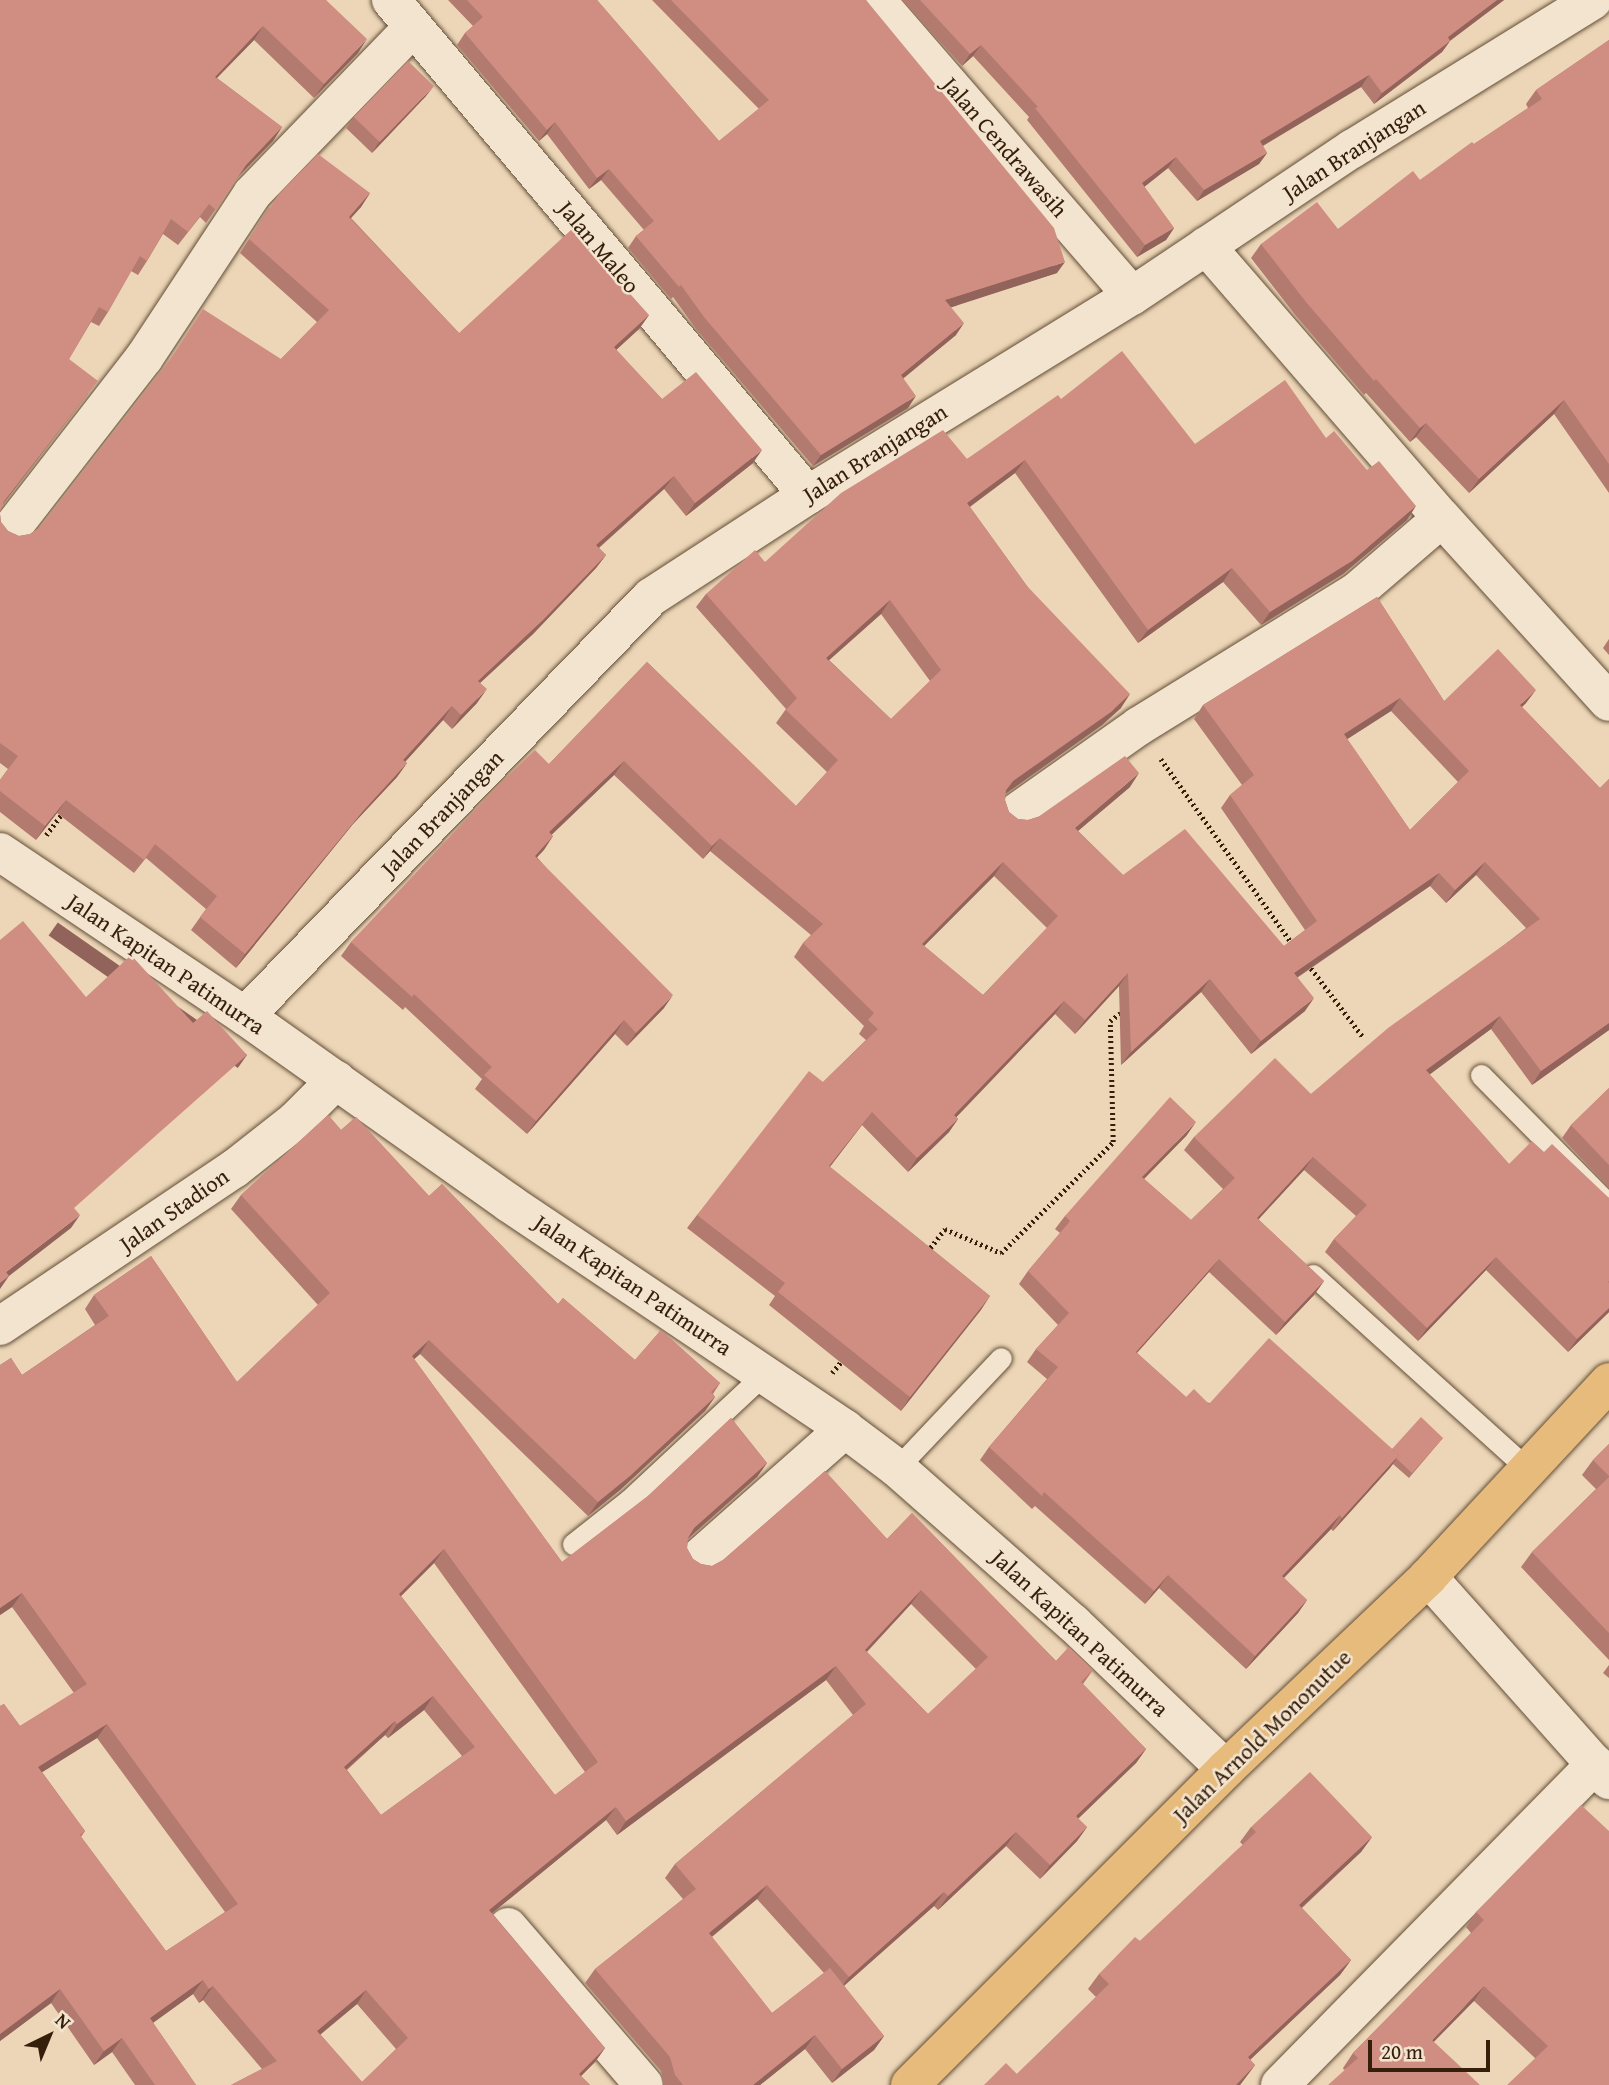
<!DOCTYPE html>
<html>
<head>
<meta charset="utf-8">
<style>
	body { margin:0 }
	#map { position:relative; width:1609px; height:2085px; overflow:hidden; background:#ecd6b7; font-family:"Gentium Book Plus",serif }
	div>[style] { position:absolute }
	.path>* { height:4.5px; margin-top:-2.25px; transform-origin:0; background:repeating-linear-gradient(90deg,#351f0b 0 2px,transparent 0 5.5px) }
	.roads { filter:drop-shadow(0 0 2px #634d36) drop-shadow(0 0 2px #634d36) }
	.lane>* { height:21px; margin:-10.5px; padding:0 10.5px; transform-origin:10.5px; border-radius:10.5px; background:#f3e4d0 }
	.street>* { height:38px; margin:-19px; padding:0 19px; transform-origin:19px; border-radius:19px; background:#f3e4d0 }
	.secondary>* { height:38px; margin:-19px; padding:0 19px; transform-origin:19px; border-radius:19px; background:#f3e4d0 }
	.highway>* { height:38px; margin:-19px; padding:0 19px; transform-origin:19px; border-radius:19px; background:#e6bb7c }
	.wall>* { inset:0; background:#b37a70 }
	.shaded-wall>* { inset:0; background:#92635b; transform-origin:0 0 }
	.building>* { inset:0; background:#d08e82; transform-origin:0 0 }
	span { translate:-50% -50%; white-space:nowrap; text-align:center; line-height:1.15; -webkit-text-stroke:5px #f3e4d0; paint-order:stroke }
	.street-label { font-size:23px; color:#351f0b }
	.north { position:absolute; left:14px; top:2001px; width:70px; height:70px; -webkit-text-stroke:5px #f3e4d0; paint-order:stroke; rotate:43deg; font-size:19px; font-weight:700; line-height:28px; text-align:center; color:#351f0b }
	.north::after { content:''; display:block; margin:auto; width:24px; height:32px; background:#351f0b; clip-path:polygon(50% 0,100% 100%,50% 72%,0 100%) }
	.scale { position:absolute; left:1368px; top:2040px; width:122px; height:32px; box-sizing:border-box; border:4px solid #351f0b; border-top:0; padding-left:9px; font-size:21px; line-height:24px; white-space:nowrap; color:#351f0b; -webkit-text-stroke:5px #f3e4d0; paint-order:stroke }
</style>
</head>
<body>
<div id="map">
	<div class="path">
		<div style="left:1161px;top:759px;width:229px;rotate:54.6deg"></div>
		<div style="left:46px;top:835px;width:26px;rotate:-53deg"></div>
		<div style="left:1308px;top:964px;width:91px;rotate:53deg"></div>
		<div style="left:927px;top:1252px;width:29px;rotate:-52deg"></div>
		<div style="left:945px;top:1229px;width:61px;rotate:23.2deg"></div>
		<div style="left:1001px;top:1253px;width:158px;rotate:-44.7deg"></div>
		<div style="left:1113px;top:1142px;width:121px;rotate:-91.4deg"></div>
		<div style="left:1110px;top:1021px;width:15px;rotate:-37deg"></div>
		<div style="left:832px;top:1373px;width:19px;rotate:-51deg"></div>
	</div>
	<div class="roads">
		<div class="lane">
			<div style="left:1481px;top:1075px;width:182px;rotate:45.4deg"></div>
			<div style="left:1313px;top:1275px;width:290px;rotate:42.1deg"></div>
			<div style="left:897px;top:1468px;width:151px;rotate:-46.6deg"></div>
			<div style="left:573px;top:1544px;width:71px;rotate:-38.2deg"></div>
			<div style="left:629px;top:1500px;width:186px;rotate:-43deg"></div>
		</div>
		<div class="street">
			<div style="left:391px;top:0;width:647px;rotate:49.89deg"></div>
			<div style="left:876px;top:0;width:391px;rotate:49.1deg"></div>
			<div style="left:1206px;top:246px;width:360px;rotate:49.1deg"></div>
			<div style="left:1442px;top:518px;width:248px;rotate:47.8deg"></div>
			<div style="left:12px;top:528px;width:215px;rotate:-52.2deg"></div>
			<div style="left:144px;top:358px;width:196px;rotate:-56.6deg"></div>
			<div style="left:252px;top:194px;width:232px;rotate:-46deg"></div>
			<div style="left:1017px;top:812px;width:149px;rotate:-35.2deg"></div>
			<div style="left:1139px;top:726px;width:255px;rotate:-31.7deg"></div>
			<div style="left:1356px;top:592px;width:113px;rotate:-40.7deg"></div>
			<div style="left:245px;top:1016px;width:583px;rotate:-45.9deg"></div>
			<div style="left:651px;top:597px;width:187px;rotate:-33deg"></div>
			<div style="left:808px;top:495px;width:380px;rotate:-31.6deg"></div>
			<div style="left:1132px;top:296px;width:265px;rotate:-33.8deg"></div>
			<div style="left:1352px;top:149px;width:283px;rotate:-31.7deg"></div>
			<div style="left:0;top:1326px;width:282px;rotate:-33.9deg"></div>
			<div style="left:234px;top:1169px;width:79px;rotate:-38.3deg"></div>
			<div style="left:296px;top:1120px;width:57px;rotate:-45deg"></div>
			<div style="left:699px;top:1558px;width:195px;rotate:-41.5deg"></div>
			<div style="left:1428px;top:1577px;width:272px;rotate:48.3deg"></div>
			<div style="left:508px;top:1927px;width:208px;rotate:49.3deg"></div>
			<div style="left:1280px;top:2085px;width:450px;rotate:-45.5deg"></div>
		</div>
		<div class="secondary">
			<div style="left:0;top:852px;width:295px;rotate:33.8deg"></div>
			<div style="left:245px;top:1016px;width:324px;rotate:35.3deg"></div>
			<div style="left:509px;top:1203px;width:405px;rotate:33.9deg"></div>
			<div style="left:845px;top:1429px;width:65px;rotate:36.9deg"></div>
			<div style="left:897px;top:1468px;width:235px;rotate:41.4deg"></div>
			<div style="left:1073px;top:1623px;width:211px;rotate:43.7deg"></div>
		</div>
		<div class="highway">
			<div style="left:910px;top:2085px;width:447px;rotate:-45deg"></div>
			<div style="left:1226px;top:1769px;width:279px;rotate:-43.5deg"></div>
			<div style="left:1428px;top:1577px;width:266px;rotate:-47.1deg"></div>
		</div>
	</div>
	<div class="wall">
		<div style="clip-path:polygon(0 0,326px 0,358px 53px,314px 98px,254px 40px,217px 78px,282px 127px,273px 141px,238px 177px,206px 223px,200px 217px,178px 245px,163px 234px,147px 261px,138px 275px,131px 271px,108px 312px,99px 326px,91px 322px,69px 359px,88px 394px,3px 504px)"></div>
		<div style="clip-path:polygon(448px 0,597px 0,719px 141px,759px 109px,652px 0,866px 0,1057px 273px,950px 307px,956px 335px,903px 378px,908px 408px,813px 466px,696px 329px,673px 297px,671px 299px,628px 248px,636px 236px,644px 230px,601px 180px,589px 189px,547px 134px,539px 141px,457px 45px,465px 33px,473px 26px)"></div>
		<div style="clip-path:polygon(902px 0,1504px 0,1450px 41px,1442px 52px,1374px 104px,1361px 87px,1263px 146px,1267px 153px,1259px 164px,1197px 201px,1168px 168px,1144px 187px,1174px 228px,1166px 240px,1137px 257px,1027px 120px,1029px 117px,973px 56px,962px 66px)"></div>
		<div style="clip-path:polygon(1609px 40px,1609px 493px,1554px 414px,1469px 493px,1416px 437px,1410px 442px,1366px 393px,1364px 395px,1296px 316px,1251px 258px,1261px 244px,1338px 229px,1420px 180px,1528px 108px,1526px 104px,1536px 90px)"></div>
		<div style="clip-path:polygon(426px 96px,372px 153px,346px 128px,354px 117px)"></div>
		<div style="clip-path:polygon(370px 193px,361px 207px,351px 218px,459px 333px,649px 315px,639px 329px,616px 350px,662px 399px,753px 463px,686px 516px,664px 489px,599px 548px,606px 555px,596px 568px,533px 634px,480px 683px,477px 703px,452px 729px,443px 720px,405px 762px,407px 763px,397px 777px,353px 824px,236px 968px,191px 930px,206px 909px,146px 858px,134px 873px,57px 813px,36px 840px,0 812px,0 780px,8px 769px,0 763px,0 514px,1px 522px,8px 531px,19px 536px,30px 534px,281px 359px,317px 322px,240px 253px,269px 208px)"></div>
		<div style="clip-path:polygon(evenodd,1061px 399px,1195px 444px,1326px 438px,1407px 520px,1343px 574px,1261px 625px,1223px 582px,1138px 643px,1015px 473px,970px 507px,1027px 586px,1121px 708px,1102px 725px,1006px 793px,1005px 800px,1009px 812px,1018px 819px,1028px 820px,1130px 787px,1078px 831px,1123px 875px,1284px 946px,1305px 930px,1221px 808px,1230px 795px,1242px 785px,1194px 719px,1203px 705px,1377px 597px,1444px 701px,1526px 703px,1522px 707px,1600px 788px,1609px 779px,1609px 1030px,1532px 1085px,1491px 1029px,1429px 1074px,1509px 1164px,1544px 1152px,1609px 1198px,1609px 1312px,1568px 1352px,1486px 1270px,1418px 1341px,1325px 1252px,1334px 1239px,1356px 1216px,1304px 1170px,1258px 1219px,1324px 1281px,1314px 1295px,1276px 1335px,1209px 1272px,1137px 1353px,1186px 1397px,1392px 1449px,1443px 1438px,1409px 1478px,1393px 1464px,1333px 1531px,1331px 1529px,1284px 1578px,1307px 1600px,1298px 1613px,1246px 1669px,1159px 1588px,1145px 1604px,1035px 1506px,1032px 1509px,980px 1460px,989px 1447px,1047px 1379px,1027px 1362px,1036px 1349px,1058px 1325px,1019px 1284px,1028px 1271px,1060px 1233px,1055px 1229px,1065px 1216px,1187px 1135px,1144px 1179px,1191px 1220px,1223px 1189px,1184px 1150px,1194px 1137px,1311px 1094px,1526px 928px,1476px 875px,1446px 903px,1430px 886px,1297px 978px,1305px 1011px,1251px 1054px,1201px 992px,1121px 1065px,1119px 986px,1075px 1034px,1055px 1014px,956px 1117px,958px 1119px,949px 1132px,908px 1172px,862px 1125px,830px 1167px,990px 1296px,901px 1411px,769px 1305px,775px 1296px,687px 1228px,697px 1215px,823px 1082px,866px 1040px,859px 1034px,864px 1026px,794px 957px,803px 943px,811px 935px,710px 851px,703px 859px,614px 775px,551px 835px,553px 836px,537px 857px,664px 1008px,627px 1046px,615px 1034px,527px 1134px,475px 1089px,482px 1079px,405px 1007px,403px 1010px,341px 956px,351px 942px,549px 764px,647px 662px,796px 806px,827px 772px,776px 723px,786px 709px,696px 607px,706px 594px,765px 562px,967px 459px,1061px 399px,881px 614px,930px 681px,891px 719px,829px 660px,881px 614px,1061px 399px,1391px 711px,1458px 782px,1410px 830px,1347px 739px,1391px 711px,1061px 399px,994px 876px,1047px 928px,983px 995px,924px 946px,994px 876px)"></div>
		<div style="clip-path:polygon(1609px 639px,1609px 655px,1603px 648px)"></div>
		<div style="clip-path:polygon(1609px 1088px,1609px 1188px,1562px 1138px,1571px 1125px)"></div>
		<div style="clip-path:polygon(evenodd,328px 1115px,341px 1130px,356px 1117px,429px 1196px,442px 1184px,558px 1304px,563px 1298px,635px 1360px,661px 1330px,720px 1383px,713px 1394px,715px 1397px,705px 1411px,620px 1490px,588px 1516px,420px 1354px,414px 1359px,562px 1562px,648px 1496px,731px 1418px,767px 1463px,757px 1477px,688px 1539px,687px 1548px,693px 1559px,701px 1564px,712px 1566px,723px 1560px,825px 1471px,887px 1539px,912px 1513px,1056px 1661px,1069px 1647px,1093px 1670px,1083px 1684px,1146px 1749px,1136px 1763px,1078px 1819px,1087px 1827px,1077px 1841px,1040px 1879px,1006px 1846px,938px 1910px,934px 1906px,844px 1986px,884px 2036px,874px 2050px,832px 2083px,805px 2049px,760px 2085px,664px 2085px,661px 2071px,585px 1983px,595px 1969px,683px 1899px,665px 1878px,675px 1864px,853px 1715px,826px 1680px,617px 1835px,606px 1820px,492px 1913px,605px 2048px,595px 2062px,581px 2076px,590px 2085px,231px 2085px,262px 2069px,203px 2000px,199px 2003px,193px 1994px,153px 2023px,196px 2085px,135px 2085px,112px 2052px,94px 2065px,51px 2003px,0 2041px,0 1706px,4px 1704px,20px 1726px,74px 1693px,12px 1607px,0 1615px,0 1365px,11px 1358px,22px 1375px,95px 1325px,85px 1309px,94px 1295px,151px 1256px,237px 1382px,318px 1305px,231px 1209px,241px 1195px,328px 1115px,434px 1563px,585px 1772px,555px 1795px,401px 1596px,434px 1563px,328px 1115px,911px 1604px,976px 1669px,928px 1714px,867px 1652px,911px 1604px,328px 1115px,424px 1710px,462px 1756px,381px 1815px,347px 1770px,385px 1735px,388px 1738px,424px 1710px,328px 1115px,97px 1738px,225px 1912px,166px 1951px,81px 1837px,85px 1831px,42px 1772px,97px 1738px,328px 1115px,757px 1899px,824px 1973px,772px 2013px,712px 1937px,757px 1899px,328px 1115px,357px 2004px,396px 2049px,362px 2082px,320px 2034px,357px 2004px)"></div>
		<div style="clip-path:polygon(1609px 1444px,1609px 1660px,1521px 1567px,1532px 1552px,1596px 1489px,1582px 1475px,1593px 1460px)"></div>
		<div style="clip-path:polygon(1609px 1665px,1609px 1678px,1603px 1673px)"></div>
		<div style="clip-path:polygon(1251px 1827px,1372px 1837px,1361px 1852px,1302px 1908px,1351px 1960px,1340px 1975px,1250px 2060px,1255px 2065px,1240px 2085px,984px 2085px,1017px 2074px,1096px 1997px,1088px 1989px,1099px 1974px,1140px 1941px,1243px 1845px,1240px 1842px)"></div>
		<div style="clip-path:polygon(1609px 1831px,1609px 2085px,1535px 2058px,1474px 2001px,1344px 2070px,1343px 2068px,1353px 2053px,1471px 1933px,1466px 1927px,1476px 1912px)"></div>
	</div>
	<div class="shaded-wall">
		<div style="clip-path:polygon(1497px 0,1504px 0,1440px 48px,1448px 37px)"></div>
		<div style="clip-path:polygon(263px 26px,254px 40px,205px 90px,215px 77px)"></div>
		<div style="clip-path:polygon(367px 39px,358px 53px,314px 98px,324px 84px)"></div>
		<div style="clip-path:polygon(1450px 41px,1442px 52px,1374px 104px,1382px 93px)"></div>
		<div style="clip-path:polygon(981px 45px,973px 56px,962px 66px,970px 54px)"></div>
		<div style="clip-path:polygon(1369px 75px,1361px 87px,1252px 152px,1260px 141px)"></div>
		<div style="clip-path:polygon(434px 86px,426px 96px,372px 153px,379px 142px)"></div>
		<div style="clip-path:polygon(555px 122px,547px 134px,539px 141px,547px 130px)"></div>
		<div style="clip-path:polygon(282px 127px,273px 141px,236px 179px,246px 165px)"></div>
		<div style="clip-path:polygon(1267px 153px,1259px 164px,1197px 201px,1204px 190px)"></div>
		<div style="clip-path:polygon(1176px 157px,1168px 168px,1134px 195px,1142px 183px)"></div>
		<div style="clip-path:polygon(609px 169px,601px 180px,589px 189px,597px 178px)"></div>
		<div style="clip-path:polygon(370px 193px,361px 207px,340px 230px,349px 217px)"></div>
		<div style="clip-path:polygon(1174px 228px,1166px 240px,1137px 257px,1145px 245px)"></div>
		<div style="clip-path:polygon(1065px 262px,1057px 273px,937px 312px,945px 300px)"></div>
		<div style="clip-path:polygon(649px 315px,639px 329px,604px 361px,614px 347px)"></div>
		<div style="clip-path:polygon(964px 323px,956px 335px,893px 387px,901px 375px)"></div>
		<div style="clip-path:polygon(98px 381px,88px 394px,0 508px,0 507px)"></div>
		<div style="clip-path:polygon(916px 396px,908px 408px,813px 466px,821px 455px)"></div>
		<div style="clip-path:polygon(1564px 400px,1554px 414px,1469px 493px,1479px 479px)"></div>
		<div style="clip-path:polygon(1426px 423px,1416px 437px,1410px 442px,1420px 428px)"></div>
		<div style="clip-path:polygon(762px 450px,753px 463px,686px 516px,695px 503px)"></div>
		<div style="clip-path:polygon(1025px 460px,1015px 473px,957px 516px,967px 503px)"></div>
		<div style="clip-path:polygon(674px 476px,664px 489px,586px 559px,596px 545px)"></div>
		<div style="clip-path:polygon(1416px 506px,1407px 520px,1343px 574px,1261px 625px,1270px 612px)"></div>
		<div style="clip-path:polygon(606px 555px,596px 568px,533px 634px,468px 694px,478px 681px)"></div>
		<div style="clip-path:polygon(1232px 568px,1223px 582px,1138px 643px,1148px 630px)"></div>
		<div style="clip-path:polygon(890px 600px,881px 614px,817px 671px,826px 658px)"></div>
		<div style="clip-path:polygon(487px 689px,477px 703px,452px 729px,461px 715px)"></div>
		<div style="clip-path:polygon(1536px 690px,1526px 703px,1510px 718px,1520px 705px)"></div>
		<div style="clip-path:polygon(1130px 694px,1121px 708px,1102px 725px,1004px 795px,997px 803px,1013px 781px)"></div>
		<div style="clip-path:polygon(1400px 698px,1391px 711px,1335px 747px,1344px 734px)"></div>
		<div style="clip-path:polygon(452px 706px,443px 720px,394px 774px,403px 760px)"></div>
		<div style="clip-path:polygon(624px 761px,614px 775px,540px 846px,549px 832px)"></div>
		<div style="clip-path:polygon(407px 763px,397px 777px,353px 824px,236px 968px,245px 954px,363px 811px)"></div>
		<div style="clip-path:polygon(1139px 773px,1130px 787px,1066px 841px,1075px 828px)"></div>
		<div style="clip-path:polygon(66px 800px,57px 813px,36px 840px,45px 826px)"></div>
		<div style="clip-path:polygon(553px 836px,544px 850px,526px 869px,535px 856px)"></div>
		<div style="clip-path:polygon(720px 838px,710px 851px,703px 859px,712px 846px)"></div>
		<div style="clip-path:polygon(1003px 862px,994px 876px,912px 958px,922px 944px)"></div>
		<div style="clip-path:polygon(1485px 862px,1476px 875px,1446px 903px,1455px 890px)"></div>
		<div style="clip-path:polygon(1439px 873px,1430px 886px,1284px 986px,1294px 973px)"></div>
		<div style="clip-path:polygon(1128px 973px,1119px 986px,1075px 1034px,1085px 1020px)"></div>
		<div style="clip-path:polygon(1210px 979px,1201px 992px,1121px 1065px,1131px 1052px)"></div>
		<div style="clip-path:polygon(673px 995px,664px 1008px,627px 1046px,636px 1033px)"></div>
		<div style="clip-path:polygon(1314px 998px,1305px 1011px,1251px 1054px,1261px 1041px)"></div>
		<div style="clip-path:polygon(1064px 1001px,1055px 1014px,945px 1129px,954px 1115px)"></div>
		<div style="clip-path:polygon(1500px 1016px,1491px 1029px,1417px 1084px,1426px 1070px)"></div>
		<div style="clip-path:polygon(624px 1020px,615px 1034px,527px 1134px,536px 1121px)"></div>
		<div style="clip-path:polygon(1609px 1023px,1609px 1030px,1532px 1085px,1541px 1071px)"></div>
		<div style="left:247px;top:1055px;width:16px;height:231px;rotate:125deg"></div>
		<div style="clip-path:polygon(872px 1112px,862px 1125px,820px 1179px,829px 1166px)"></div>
		<div style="clip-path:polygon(958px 1119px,949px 1132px,908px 1172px,917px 1158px)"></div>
		<div style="clip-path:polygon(1196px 1122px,1187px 1135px,1133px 1190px,1142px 1177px)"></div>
		<div style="clip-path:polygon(1313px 1157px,1304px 1170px,1248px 1231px,1257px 1218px)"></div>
		<div style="clip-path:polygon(80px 1215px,71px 1228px,9px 1276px,0 1289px,0 1281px,6px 1272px)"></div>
		<div style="clip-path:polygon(1496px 1257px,1486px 1270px,1418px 1341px,1427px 1328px)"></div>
		<div style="clip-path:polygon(1219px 1259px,1209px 1272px,1126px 1365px,1136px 1352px)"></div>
		<div style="clip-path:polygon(1324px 1281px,1314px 1295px,1276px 1335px,1285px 1322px)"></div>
		<div style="clip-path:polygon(990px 1296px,981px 1310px,901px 1411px,910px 1397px)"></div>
		<div style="clip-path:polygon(1609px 1308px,1609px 1312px,1568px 1352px,1577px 1339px)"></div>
		<div style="clip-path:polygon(429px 1340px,420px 1354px,402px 1370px,412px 1356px)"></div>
		<div style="clip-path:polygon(715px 1397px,705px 1411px,620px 1490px,588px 1516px,598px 1502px)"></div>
		<div style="clip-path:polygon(1399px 1455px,1390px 1468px,1333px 1531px,1342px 1518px)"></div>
		<div style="clip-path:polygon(767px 1463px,757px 1477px,684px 1542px,694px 1528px)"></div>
		<div style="clip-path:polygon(1340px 1515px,1331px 1529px,1272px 1590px,1282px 1576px)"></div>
		<div style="clip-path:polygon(444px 1549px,434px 1563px,389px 1608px,399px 1594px)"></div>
		<div style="clip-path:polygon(1168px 1575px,1159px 1588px,1145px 1604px,1154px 1591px)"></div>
		<div style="clip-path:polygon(921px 1590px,911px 1604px,855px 1664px,865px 1650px)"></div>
		<div style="clip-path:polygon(22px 1593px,12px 1607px,0 1615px,0 1608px)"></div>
		<div style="clip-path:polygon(1307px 1600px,1298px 1613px,1246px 1669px,1255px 1656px)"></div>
		<div style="clip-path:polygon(836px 1666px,826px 1680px,617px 1835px,626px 1821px)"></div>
		<div style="clip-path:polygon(433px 1696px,424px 1710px,388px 1738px,397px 1724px)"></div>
		<div style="clip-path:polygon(395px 1721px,385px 1735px,334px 1780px,344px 1767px)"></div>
		<div style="clip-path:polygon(107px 1724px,97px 1738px,28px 1781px,38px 1767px)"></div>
		<div style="clip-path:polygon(1146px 1749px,1136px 1763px,1066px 1830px,1076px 1816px)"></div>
		<div style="clip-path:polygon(616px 1807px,606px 1820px,479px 1924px,489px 1910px)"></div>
		<div style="clip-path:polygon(1087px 1827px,1077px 1841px,1040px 1879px,1050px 1865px)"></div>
		<div style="clip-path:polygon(1016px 1832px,1006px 1846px,938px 1910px,948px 1896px)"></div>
		<div style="clip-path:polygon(1372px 1837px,1361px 1852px,1288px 1920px,1299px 1905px)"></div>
		<div style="clip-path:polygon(767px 1885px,757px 1899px,699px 1947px,709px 1933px)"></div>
		<div style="clip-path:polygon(944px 1892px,934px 1906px,839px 1990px,849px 1977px)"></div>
		<div style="clip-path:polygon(1351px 1960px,1340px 1975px,1237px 2072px,1248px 2057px)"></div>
		<div style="clip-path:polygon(203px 1980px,193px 1994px,140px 2032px,150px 2018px)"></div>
		<div style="clip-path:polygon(213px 1986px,203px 2000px,199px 2003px,209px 1989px)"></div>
		<div style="clip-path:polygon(1484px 1986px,1474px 2001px,1421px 2055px,1432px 2040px)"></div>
		<div style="clip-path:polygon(60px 1989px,51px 2003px,0 2041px,0 2034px)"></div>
		<div style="clip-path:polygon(366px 1990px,357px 2004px,308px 2045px,317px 2031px)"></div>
		<div style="clip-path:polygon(815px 2035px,805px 2049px,760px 2085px,753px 2085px)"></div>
		<div style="clip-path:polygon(884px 2036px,874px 2050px,832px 2083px,842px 2069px)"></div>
		<div style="clip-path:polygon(122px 2038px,112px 2052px,94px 2065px,104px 2051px)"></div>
		<div style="clip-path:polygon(605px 2048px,595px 2062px,572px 2085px,579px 2074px)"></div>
		<div style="clip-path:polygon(1255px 2065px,1240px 2085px,1236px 2085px)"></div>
	</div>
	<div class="building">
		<div style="clip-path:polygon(0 0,326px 0,367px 39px,324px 84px,263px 26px,215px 77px,282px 127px,246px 165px,216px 210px,209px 204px,188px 232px,171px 219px,147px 261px,140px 256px,108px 312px,99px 307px,69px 359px,98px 381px,4px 501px,0 512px)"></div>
		<div style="clip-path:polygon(467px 0,597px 0,719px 141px,769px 100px,671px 0,866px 0,1054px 228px,1065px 262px,945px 300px,964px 323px,901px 375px,916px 396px,821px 455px,704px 317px,681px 285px,679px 287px,636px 236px,654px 221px,609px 169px,597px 178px,555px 122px,547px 130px,465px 33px,483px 17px)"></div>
		<div style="clip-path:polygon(920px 0,1497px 0,1448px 37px,1450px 41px,1382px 93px,1369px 75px,1260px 141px,1267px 153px,1204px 190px,1176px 157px,1142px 183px,1174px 228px,1145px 245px,1035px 108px,1038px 107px,981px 45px,970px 54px)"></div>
		<div style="clip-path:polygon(1609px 40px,1609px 464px,1564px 400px,1479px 479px,1426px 423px,1420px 428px,1376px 379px,1374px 381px,1306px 302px,1261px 244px,1317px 202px,1338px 229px,1413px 171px,1420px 180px,1472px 142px,1474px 144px,1542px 99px,1536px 90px)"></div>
		<div style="left:408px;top:61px;width:36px;height:78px;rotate:44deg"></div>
		<div style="clip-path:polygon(318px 154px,370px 193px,349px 217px,459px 333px,572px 229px,649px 315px,614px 347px,662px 399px,696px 372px,762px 450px,695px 503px,674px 476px,596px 545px,606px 555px,543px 620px,478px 681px,487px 689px,461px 715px,452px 706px,403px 760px,407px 763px,363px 811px,245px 954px,200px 917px,217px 896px,155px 844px,144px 860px,66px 800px,45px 826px,0 791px,0 780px,18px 756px,0 743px,0 514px,1px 522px,8px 531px,19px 536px,30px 534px,39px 528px,171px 358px,203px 309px,281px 359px,329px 310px,249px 239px,279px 194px)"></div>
		<div style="clip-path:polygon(evenodd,1122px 351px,1195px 444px,1285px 380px,1326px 438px,1334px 431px,1367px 470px,1379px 461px,1416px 506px,1352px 561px,1270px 612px,1232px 568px,1148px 630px,1025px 460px,967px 503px,1027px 586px,1130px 694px,1111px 712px,1013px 781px,1006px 790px,1005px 800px,1009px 812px,1018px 819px,1028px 820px,1038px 817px,1125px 756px,1139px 773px,1075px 828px,1123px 875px,1185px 829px,1284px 946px,1317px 921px,1230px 795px,1254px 775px,1203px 705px,1377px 597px,1444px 701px,1498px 649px,1536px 690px,1520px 705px,1600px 788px,1609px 779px,1609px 1023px,1541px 1071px,1500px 1016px,1426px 1070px,1509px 1164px,1532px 1141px,1544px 1152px,1552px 1144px,1609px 1198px,1609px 1281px,1608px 1282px,1609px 1283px,1609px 1308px,1577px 1339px,1496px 1257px,1427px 1328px,1334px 1239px,1367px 1205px,1313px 1157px,1257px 1218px,1324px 1281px,1285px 1322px,1219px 1259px,1136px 1352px,1186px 1397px,1194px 1389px,1209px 1404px,1269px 1338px,1399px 1455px,1342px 1518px,1340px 1515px,1282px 1576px,1307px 1600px,1255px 1656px,1168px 1575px,1154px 1591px,1044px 1492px,1042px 1496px,989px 1447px,1058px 1367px,1036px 1349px,1069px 1313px,1028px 1271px,1070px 1221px,1065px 1216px,1170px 1097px,1196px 1122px,1142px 1177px,1191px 1220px,1235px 1178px,1194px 1137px,1275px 1058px,1311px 1094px,1388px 1028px,1540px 919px,1485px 862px,1455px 890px,1439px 873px,1294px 973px,1314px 998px,1261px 1041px,1210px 979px,1131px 1052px,1128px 973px,1085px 1020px,1064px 1001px,954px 1115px,958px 1119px,917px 1158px,872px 1112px,829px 1166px,990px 1296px,910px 1397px,778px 1292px,785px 1283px,697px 1215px,809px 1071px,823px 1082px,878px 1029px,868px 1020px,874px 1013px,803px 943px,823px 924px,720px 838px,712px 846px,624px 761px,549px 832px,553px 836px,535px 856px,673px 995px,636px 1033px,624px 1020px,536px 1121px,484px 1075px,492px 1067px,414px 994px,412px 997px,351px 942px,499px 784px,535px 750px,549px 764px,647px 662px,796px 806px,838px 760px,786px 710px,797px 698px,706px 594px,755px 550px,765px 562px,841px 493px,943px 430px,967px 459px,1058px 395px,1061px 399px,1122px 351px,890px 600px,941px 670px,891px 719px,826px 658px,890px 600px,1122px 351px,1400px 698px,1469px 771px,1410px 830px,1344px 734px,1400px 698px,1122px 351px,1003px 862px,1058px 916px,983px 995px,922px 944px,1003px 862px)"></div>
		<div style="clip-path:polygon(23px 921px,86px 997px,131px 955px,193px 1023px,207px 1011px,247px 1055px,74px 1208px,80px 1215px,6px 1272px,9px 1276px,0 1283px,0 940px)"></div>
		<div style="clip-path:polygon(1609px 1088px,1609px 1165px,1571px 1125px)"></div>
		<div style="clip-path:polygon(evenodd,328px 1115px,341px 1130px,356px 1117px,429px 1196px,442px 1184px,558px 1304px,563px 1298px,635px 1360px,661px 1330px,720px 1383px,711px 1392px,715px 1397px,630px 1476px,598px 1502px,429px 1340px,412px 1356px,562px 1562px,648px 1496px,731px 1418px,767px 1463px,694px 1528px,688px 1538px,687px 1548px,693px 1559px,701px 1564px,712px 1566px,723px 1560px,825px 1471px,887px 1539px,912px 1513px,1056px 1661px,1069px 1647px,1093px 1670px,1081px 1682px,1146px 1749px,1076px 1816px,1087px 1827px,1050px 1865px,1016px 1832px,948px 1896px,944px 1892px,849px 1977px,767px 1885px,709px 1933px,772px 2013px,830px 1968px,884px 2036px,842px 2069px,815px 2035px,753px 2085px,683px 2085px,675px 2075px,670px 2057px,595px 1969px,696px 1889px,675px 1864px,866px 1704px,836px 1666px,626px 1821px,616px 1807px,489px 1910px,605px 2048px,579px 2074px,590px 2085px,231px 2085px,277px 2061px,213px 1986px,209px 1989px,203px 1980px,150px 2018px,196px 2085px,155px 2085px,122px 2038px,104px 2051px,60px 1989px,0 2034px,0 1706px,4px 1704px,20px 1726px,87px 1684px,22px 1593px,0 1608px,0 1365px,11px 1358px,22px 1375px,109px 1316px,94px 1295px,151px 1256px,237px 1382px,330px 1293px,241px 1195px,328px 1115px,444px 1549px,598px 1762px,555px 1795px,399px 1594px,444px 1549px,328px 1115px,921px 1590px,988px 1657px,928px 1714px,865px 1650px,921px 1590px,328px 1115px,433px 1696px,475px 1747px,381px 1815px,344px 1767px,395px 1721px,397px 1724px,433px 1696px,328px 1115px,107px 1724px,238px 1904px,166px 1951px,80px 1835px,85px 1831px,38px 1767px,107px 1724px,328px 1115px,366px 1990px,408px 2038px,362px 2082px,317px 2031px,366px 1990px)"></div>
		<div style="clip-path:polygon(1421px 1417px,1443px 1438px,1412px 1473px,1396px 1458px,1399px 1455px,1392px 1449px)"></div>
		<div style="clip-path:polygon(1609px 1444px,1609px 1476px,1593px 1460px)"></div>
		<div style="clip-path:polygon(1609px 1477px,1609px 1633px,1532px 1552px)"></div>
		<div style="clip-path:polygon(1310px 1772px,1372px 1837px,1299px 1905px,1351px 1960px,1248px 2057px,1255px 2065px,1236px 2085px,984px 2085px,1006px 2063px,1017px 2074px,1109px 1984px,1099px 1974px,1135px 1937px,1140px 1941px,1256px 1832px,1251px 1827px)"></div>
		<div style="clip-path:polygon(1581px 1805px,1609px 1831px,1609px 2085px,1507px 2085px,1548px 2046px,1484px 1986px,1432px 2040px,1480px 2085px,1328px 2085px,1358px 2058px,1353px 2053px,1484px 1920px,1476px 1912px)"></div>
	</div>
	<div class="street-label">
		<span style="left:1005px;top:147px;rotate:49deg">Jalan Cendrawasih</span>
		<span style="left:1354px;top:150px;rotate:-33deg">Jalan Branjangan</span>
		<span style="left:599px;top:247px;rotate:50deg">Jalan Maleo</span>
		<span style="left:875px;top:453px;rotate:-32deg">Jalan Branjangan</span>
		<span style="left:442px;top:813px;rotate:-46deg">Jalan Branjangan</span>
		<span style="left:166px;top:964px;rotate:34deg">Jalan Kapitan Patimurra</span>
		<span style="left:174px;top:1210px;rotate:-35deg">Jalan Stadion</span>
		<span style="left:633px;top:1285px;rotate:34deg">Jalan Kapitan Patimurra</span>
		<span style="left:1080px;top:1633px;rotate:43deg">Jalan Kapitan Patimurra</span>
		<span style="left:1262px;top:1736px;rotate:-44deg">Jalan Arnold Mononutue</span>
	</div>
	<div class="north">N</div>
	<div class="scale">20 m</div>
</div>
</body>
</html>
